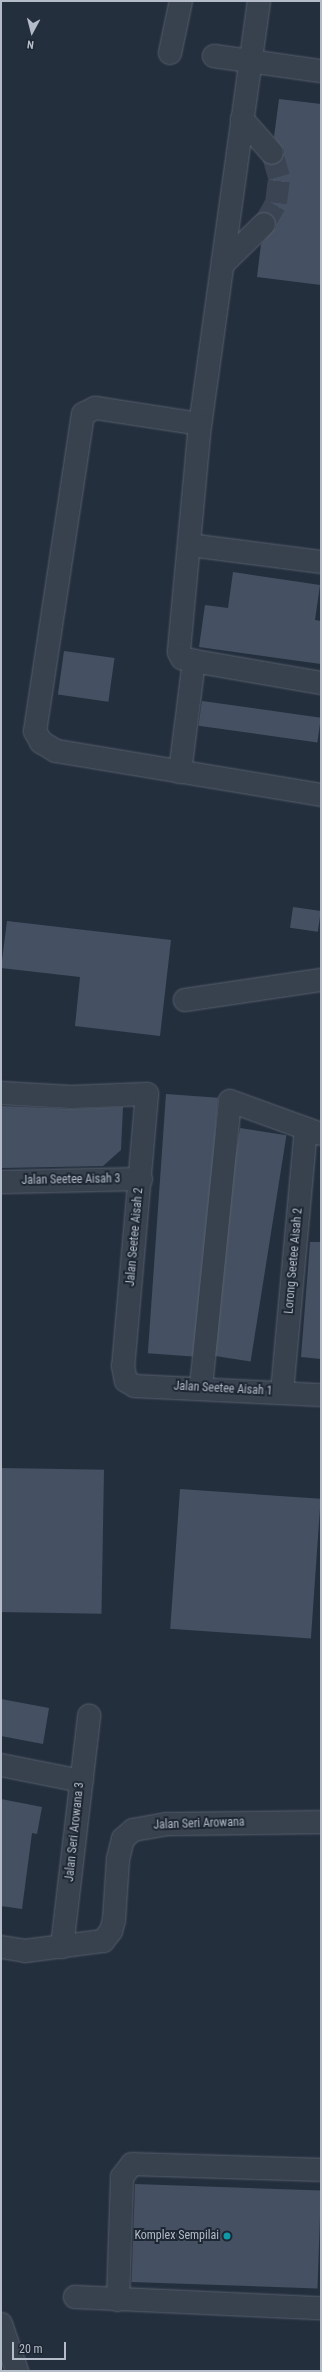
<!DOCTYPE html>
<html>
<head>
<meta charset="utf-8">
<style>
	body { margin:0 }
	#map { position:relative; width:322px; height:2372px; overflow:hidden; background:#242f3e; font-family:"Roboto Condensed",sans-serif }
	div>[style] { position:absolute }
	.building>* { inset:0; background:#455162; transform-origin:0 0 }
	.minor-tunnel>* { height:22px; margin-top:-11px; transform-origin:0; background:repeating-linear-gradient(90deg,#3a4453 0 22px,transparent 0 33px) }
	.roads { filter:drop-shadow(0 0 1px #565f6c) drop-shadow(0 0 1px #565f6c) }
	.minor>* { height:22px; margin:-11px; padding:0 11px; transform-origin:11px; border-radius:11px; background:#38414e }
	.dots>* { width:11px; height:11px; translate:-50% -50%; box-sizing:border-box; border:2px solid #1d2633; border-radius:50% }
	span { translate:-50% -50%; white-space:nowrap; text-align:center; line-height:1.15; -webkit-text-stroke:4px #1d2633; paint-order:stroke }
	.street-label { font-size:12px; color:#b4bcc9 }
	.poi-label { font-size:12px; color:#b4bcc9 }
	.right { translate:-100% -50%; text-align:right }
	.frame { position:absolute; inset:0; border:2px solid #b4bcc9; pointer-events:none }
	.north { position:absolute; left:12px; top:12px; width:40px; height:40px; -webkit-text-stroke:3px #1d2633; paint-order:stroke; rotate:187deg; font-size:11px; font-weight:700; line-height:16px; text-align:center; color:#b4bcc9 }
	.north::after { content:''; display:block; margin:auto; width:14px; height:18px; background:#b4bcc9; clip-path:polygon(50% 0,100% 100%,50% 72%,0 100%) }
	.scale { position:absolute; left:12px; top:2342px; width:54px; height:18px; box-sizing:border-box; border:2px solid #b4bcc9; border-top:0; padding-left:5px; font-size:12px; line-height:14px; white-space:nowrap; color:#b4bcc9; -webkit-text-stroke:3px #1d2633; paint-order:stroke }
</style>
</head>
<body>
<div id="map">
	<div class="building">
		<div style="clip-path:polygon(279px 99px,321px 104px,321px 285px,257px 277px,261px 244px,276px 227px,273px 216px,265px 212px,271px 165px,280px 163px,284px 157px,284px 150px,274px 137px)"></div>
		<div style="clip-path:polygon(233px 572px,320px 585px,315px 620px,321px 621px,321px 664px,199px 647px,205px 605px,228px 608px)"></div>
		<div style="left:64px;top:651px;width:51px;height:44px;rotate:8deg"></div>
		<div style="left:202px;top:701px;width:120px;height:25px;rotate:8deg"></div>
		<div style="left:293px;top:907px;width:28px;height:21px;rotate:8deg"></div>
		<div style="clip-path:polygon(7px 921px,171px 940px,160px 1036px,75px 1026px,80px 977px,1px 968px)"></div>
		<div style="left:166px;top:1094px;width:52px;height:260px;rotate:4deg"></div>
		<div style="clip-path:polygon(1px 1106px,70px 1109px,123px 1107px,121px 1150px,103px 1166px,1px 1168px)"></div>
		<div style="left:240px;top:1128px;width:47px;height:229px;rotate:9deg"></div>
		<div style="clip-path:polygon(310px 1242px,321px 1242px,321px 1359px,301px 1357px)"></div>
		<div style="left:1px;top:1468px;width:103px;height:144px;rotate:1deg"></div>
		<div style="left:180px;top:1489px;width:141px;height:140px;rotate:4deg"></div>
		<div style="clip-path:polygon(1px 1699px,49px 1708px,43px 1744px,1px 1736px)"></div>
		<div style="clip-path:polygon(1px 1799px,42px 1807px,37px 1834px,32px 1833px,22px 1909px,1px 1906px)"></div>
		<div style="left:135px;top:2184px;width:186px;height:98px;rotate:2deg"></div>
	</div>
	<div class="minor-tunnel">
		<div style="left:264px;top:224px;width:24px;rotate:-60deg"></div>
		<div style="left:276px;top:203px;width:26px;rotate:-83deg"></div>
		<div style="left:279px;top:177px;width:25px;rotate:-106deg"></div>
	</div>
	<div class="roads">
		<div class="minor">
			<div style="left:259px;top:1px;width:427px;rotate:97.9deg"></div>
			<div style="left:200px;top:424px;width:229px;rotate:95.3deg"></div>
			<div style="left:179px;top:652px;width:7px;rotate:63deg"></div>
			<div style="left:182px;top:658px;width:12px;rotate:14deg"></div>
			<div style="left:194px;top:661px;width:129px;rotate:9.8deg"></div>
			<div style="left:170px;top:53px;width:53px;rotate:-78.1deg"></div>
			<div style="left:214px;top:56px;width:108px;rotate:8deg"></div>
			<div style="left:242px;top:119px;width:45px;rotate:48.6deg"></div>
			<div style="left:223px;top:264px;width:57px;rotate:-44.3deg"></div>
			<div style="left:200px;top:424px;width:106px;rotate:-171.3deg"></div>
			<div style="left:95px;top:408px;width:13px;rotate:153deg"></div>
			<div style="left:83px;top:414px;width:321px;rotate:98.6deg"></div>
			<div style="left:35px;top:731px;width:13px;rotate:61deg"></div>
			<div style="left:41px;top:742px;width:17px;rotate:31deg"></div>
			<div style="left:56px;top:751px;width:269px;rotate:9.4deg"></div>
			<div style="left:190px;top:545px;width:132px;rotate:7.4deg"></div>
			<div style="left:180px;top:772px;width:112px;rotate:-82.8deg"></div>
			<div style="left:185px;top:1000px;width:137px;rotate:-8.4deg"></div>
			<div style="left:1px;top:1093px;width:70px;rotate:3.3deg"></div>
			<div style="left:71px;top:1097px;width:76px;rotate:-2.3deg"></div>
			<div style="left:147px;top:1094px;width:273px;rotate:95deg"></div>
			<div style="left:123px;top:1366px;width:15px;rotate:79deg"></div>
			<div style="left:126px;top:1381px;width:10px;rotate:29deg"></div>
			<div style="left:135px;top:1386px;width:186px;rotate:2.8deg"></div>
			<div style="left:1px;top:1182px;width:140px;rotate:-1.2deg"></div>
			<div style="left:201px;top:1387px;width:287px;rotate:-84.2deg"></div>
			<div style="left:230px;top:1101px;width:97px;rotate:19.9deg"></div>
			<div style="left:282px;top:1392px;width:264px;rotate:-84.8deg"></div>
			<div style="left:1px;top:1765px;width:82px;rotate:11.3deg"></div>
			<div style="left:1px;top:1947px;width:24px;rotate:9deg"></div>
			<div style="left:25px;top:1951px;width:79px;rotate:-7.3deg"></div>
			<div style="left:103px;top:1941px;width:13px;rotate:-51deg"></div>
			<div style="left:111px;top:1931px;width:11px;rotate:-75deg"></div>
			<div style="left:114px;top:1920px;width:61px;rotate:-86.2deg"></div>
			<div style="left:118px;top:1859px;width:21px;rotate:-76deg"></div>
			<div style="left:123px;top:1839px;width:13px;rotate:-42deg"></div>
			<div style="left:133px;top:1830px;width:34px;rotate:-10deg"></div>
			<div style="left:166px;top:1824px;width:155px;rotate:-0.7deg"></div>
			<div style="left:62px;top:1947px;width:233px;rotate:-83.3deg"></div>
			<div style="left:75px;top:2297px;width:246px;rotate:2.6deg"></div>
			<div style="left:118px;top:2300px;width:123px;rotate:-88.1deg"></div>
			<div style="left:122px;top:2177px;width:16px;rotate:-52deg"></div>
			<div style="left:132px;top:2164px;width:189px;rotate:1.8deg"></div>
			<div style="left:1px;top:2324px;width:50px;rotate:71.2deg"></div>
		</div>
	</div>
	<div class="dots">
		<div style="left:227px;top:2236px;background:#0f9aa8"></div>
	</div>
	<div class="street-label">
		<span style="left:71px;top:1180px;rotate:-1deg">Jalan Seetee Aisah 3</span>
		<span style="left:135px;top:1237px;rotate:-85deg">Jalan Seetee Aisah 2</span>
		<span style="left:294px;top:1261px;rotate:-85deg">Lorong Seetee Aisah 2</span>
		<span style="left:223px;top:1389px;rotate:3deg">Jalan Seetee Aisah 1</span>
		<span style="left:199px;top:1824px;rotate:-2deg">Jalan Seri Arowana</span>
		<span style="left:75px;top:1832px;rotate:-84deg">Jalan Seri Arowana 3</span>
	</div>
	<div class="poi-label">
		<span class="right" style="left:219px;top:2236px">Komplex Sempilai</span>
	</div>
	<div class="frame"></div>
	<div class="north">N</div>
	<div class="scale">20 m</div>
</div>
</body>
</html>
